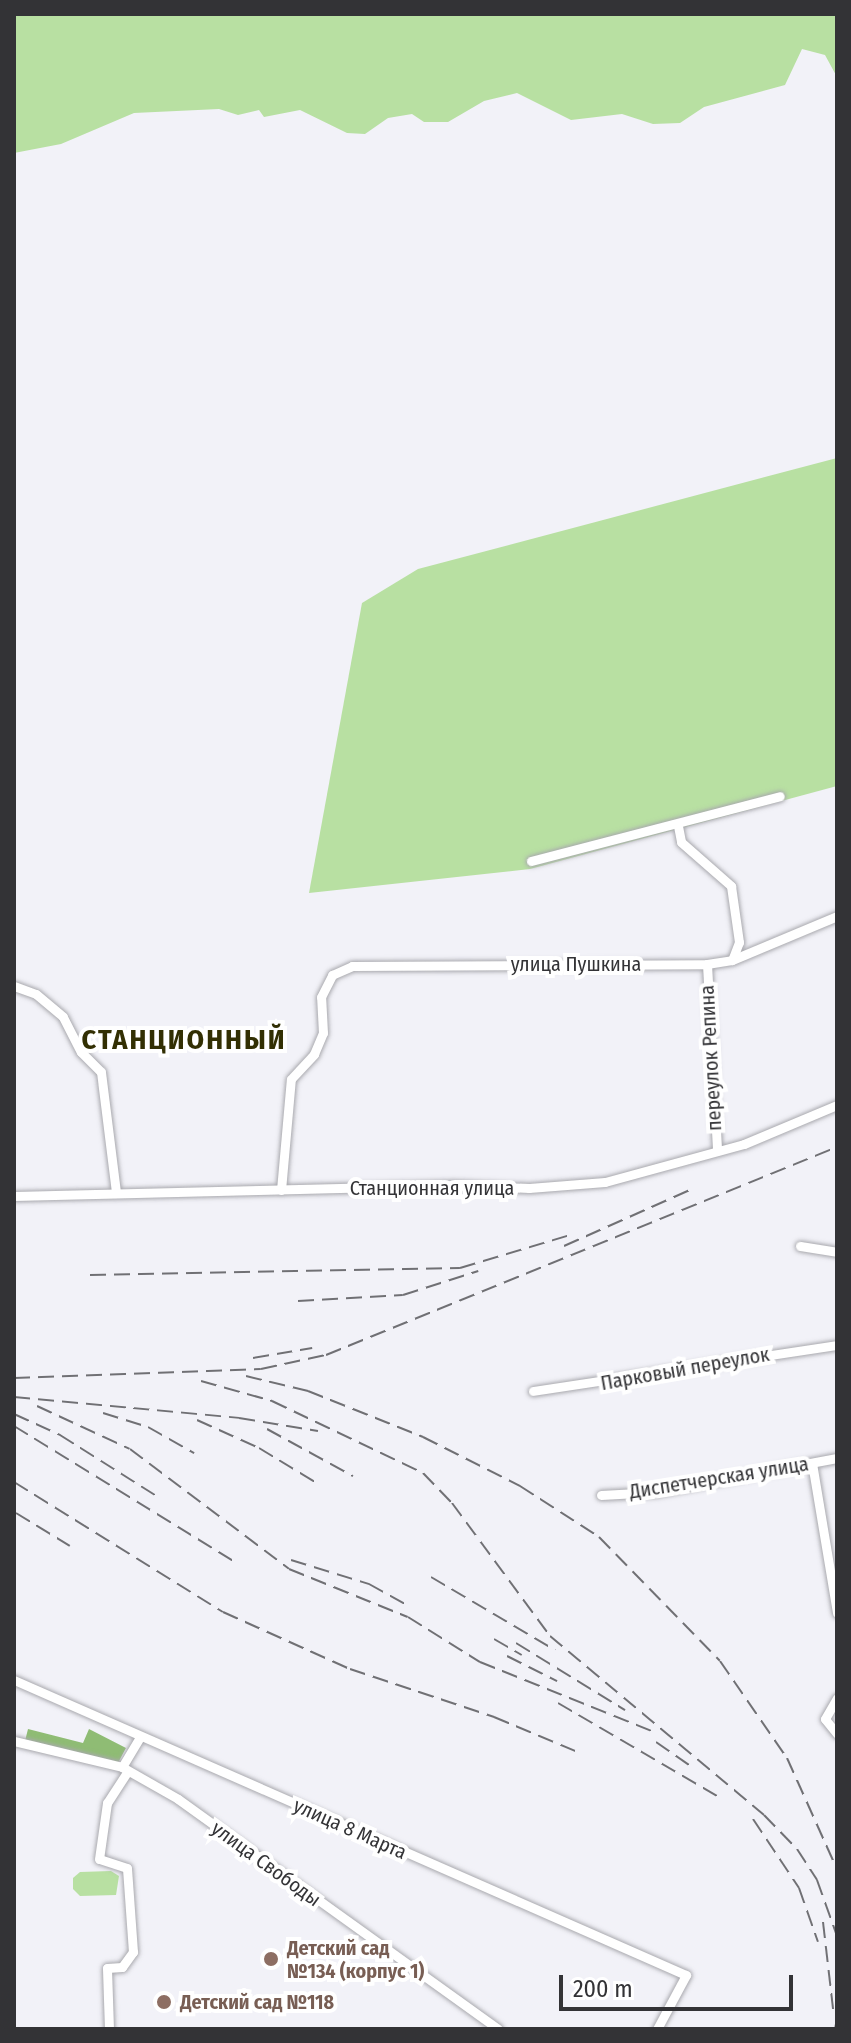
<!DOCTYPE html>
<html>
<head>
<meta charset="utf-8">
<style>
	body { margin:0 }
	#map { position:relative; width:851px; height:2043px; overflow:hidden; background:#f2f2f8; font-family:"Fira Sans Condensed",sans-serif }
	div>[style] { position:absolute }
	.green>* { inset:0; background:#b8e0a2 }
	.forest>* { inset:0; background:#8fbc74 }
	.roads { filter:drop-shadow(0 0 2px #a9a9ae) drop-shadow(0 0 2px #a9a9ae) }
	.street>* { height:9px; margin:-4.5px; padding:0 4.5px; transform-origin:4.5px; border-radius:4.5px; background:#fff }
	.rail>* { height:2px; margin-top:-1px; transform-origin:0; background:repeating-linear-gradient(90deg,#707074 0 16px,transparent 0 24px) }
	.dots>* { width:22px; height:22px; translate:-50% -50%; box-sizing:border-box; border:4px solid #fff; border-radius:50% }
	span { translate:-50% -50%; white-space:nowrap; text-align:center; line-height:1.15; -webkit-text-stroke:8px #fff; paint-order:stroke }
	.street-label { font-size:20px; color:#333336 }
	.education-label { font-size:20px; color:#785e54; font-weight:700 }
	.left { translate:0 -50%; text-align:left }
	.district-label { font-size:28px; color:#322f03; font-weight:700; letter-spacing:2px }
	.frame { position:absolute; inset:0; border:16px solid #333336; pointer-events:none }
	.scale { position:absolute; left:559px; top:1975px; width:234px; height:36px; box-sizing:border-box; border:4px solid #333336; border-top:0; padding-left:10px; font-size:24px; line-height:28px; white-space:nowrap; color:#333336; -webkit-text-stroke:6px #fff; paint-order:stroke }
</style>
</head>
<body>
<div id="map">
	<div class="green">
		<div style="clip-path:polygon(14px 14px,837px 14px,837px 77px,825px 55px,802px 49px,785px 85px,704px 107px,680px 123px,653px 124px,622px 114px,571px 120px,517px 93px,484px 101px,448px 122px,424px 122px,412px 114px,388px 118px,365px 134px,347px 133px,300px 110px,264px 117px,259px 110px,238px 115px,219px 109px,134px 113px,61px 144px,14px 153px)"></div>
		<div style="clip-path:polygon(837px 458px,837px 786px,530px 869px,309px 893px,362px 603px,418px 569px)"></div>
		<div style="clip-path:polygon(111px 1871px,119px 1876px,116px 1895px,80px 1896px,73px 1889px,73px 1878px,80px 1872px)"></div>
	</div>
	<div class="forest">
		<div style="clip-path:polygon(28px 1729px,83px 1743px,89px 1729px,126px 1748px,118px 1763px,25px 1741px)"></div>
	</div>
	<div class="roads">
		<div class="street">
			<div style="left:678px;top:826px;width:16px;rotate:79deg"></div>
			<div style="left:681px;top:842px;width:67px;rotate:41.3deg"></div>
			<div style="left:731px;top:886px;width:57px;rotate:81.9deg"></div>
			<div style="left:739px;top:942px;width:19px;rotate:111deg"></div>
			<div style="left:531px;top:861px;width:257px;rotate:-14.6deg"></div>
			<div style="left:707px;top:964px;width:187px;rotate:86.9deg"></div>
			<div style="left:14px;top:986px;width:23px;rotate:20deg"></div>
			<div style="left:36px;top:994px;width:35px;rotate:40deg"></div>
			<div style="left:63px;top:1017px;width:39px;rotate:63deg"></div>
			<div style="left:81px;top:1052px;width:28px;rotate:45deg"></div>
			<div style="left:101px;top:1072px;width:122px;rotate:82.9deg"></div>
			<div style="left:281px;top:1190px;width:111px;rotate:-84.9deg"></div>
			<div style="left:291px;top:1079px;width:34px;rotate:-47deg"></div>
			<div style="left:314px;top:1054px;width:23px;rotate:-67deg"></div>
			<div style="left:323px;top:1033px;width:36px;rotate:-93deg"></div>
			<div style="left:321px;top:997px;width:25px;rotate:-63deg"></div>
			<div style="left:332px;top:975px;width:22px;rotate:-24deg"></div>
			<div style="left:352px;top:966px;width:355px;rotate:-0.3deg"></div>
			<div style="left:707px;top:964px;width:25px;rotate:-9deg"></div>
			<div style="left:732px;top:960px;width:114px;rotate:-22.7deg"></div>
			<div style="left:14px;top:1196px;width:438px;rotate:-1.4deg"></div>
			<div style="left:452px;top:1185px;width:77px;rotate:2.2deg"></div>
			<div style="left:529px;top:1188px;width:76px;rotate:-4.5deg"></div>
			<div style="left:605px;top:1182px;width:144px;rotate:-15.3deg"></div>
			<div style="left:744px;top:1144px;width:101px;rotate:-22.8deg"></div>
			<div style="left:800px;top:1246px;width:37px;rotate:9deg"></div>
			<div style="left:533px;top:1391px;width:307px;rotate:-8.6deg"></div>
			<div style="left:812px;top:1463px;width:152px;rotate:80.5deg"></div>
			<div style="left:601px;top:1495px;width:54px;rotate:-3.2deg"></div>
			<div style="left:655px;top:1492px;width:185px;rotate:-10.6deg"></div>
			<div style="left:14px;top:1680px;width:734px;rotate:23.7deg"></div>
			<div style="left:686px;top:1975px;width:61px;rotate:118.2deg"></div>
			<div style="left:837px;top:1698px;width:24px;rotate:120deg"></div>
			<div style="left:825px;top:1719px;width:19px;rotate:51deg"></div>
			<div style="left:14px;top:1741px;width:111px;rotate:13.5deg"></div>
			<div style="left:122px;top:1767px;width:64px;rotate:29.7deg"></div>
			<div style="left:178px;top:1799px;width:394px;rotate:35.7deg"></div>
			<div style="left:122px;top:1767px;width:35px;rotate:-59deg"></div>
			<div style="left:109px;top:2029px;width:61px;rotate:-91.9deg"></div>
			<div style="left:107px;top:1968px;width:15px;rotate:-4deg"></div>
			<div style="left:122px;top:1967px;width:19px;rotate:-54deg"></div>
			<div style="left:133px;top:1952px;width:84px;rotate:-94.1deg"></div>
			<div style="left:127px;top:1868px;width:29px;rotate:-162deg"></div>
			<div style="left:99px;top:1859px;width:57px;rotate:-81.9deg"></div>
			<div style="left:107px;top:1803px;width:38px;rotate:-57deg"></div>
		</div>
	</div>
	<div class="rail">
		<div style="left:564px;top:1246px;width:142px;rotate:-24deg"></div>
		<div style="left:90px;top:1275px;width:370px;rotate:-1.1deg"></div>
		<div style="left:460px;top:1268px;width:118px;rotate:-16.7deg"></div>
		<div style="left:298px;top:1301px;width:105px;rotate:-3.3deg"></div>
		<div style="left:403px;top:1295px;width:79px;rotate:-17.7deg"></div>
		<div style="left:253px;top:1358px;width:60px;rotate:-9.6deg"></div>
		<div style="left:246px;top:1376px;width:64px;rotate:13.6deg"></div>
		<div style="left:308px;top:1391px;width:124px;rotate:21.8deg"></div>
		<div style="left:423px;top:1437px;width:109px;rotate:26.8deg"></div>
		<div style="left:520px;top:1486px;width:94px;rotate:32.8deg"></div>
		<div style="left:599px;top:1537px;width:173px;rotate:45.7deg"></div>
		<div style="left:720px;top:1661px;width:118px;rotate:55.4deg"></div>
		<div style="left:787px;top:1758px;width:122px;rotate:65.8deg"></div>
		<div style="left:14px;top:1378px;width:247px;rotate:-2.1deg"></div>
		<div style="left:261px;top:1369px;width:66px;rotate:-12.2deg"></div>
		<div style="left:326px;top:1355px;width:552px;rotate:-22.15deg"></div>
		<div style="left:201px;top:1381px;width:74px;rotate:15.7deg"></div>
		<div style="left:272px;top:1401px;width:167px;rotate:25.5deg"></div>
		<div style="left:423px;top:1473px;width:42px;rotate:46deg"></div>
		<div style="left:452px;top:1503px;width:165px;rotate:53.6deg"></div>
		<div style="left:550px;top:1636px;width:279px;rotate:39.9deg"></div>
		<div style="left:764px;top:1815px;width:47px;rotate:45.9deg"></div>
		<div style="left:797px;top:1849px;width:37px;rotate:57deg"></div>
		<div style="left:817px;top:1880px;width:59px;rotate:70.3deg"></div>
		<div style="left:14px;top:1397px;width:226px;rotate:5.3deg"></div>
		<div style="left:239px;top:1418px;width:80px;rotate:9.3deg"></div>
		<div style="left:37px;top:1406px;width:102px;rotate:24.8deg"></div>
		<div style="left:130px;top:1449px;width:199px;rotate:37deg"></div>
		<div style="left:289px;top:1569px;width:128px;rotate:22deg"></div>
		<div style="left:408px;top:1617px;width:85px;rotate:32deg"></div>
		<div style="left:480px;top:1662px;width:188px;rotate:21.9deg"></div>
		<div style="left:103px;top:1413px;width:47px;rotate:17.3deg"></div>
		<div style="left:148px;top:1427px;width:53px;rotate:29.5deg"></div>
		<div style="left:14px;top:1414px;width:51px;rotate:24.5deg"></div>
		<div style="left:60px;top:1435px;width:116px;rotate:32.3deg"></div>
		<div style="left:197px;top:1420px;width:68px;rotate:24.3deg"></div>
		<div style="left:259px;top:1448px;width:71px;rotate:31.2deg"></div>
		<div style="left:14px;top:1426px;width:262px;rotate:31.6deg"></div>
		<div style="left:267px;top:1429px;width:98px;rotate:28.7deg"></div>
		<div style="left:14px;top:1482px;width:246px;rotate:31.9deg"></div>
		<div style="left:223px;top:1612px;width:139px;rotate:24.2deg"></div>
		<div style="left:350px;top:1669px;width:152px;rotate:18.4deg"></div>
		<div style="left:494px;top:1717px;width:93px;rotate:22.7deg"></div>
		<div style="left:16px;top:1513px;width:63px;rotate:31.4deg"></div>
		<div style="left:291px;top:1560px;width:82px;rotate:17.1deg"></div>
		<div style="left:369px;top:1584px;width:41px;rotate:29.1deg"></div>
		<div style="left:431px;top:1577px;width:144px;rotate:30.5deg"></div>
		<div style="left:494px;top:1639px;width:32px;rotate:30deg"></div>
		<div style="left:516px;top:1643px;width:128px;rotate:31.6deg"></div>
		<div style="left:507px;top:1656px;width:56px;rotate:26.6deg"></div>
		<div style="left:558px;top:1703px;width:184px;rotate:30.3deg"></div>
		<div style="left:656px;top:1742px;width:44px;rotate:34.8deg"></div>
		<div style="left:753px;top:1819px;width:83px;rotate:56.3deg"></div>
		<div style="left:799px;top:1888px;width:57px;rotate:70.6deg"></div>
		<div style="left:823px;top:1922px;width:88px;rotate:83.4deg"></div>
		<div style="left:835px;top:2029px;width:10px;rotate:-79deg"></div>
	</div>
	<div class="dots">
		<div style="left:271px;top:1959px;background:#8d6e63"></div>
		<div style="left:164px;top:2002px;background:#8d6e63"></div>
	</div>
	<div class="street-label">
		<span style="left:576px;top:964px">улица Пушкина</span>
		<span style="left:711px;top:1058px;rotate:-93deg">переулок Репина</span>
		<span style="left:432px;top:1188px">Станционная улица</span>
		<span style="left:685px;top:1369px;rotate:-10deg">Парковый переулок</span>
		<span style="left:719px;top:1478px;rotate:-9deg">Диспетчерская улица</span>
		<span style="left:350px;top:1829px;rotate:24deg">улица 8 Марта</span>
		<span style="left:266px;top:1864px;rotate:36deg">улица Свободы</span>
	</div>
	<div class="education-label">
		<span class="left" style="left:287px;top:1960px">Детский сад<br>№134 (корпус 1)</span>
		<span class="left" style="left:180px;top:2002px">Детский сад №118</span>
	</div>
	<div class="district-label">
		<span style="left:184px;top:1040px">СТАНЦИОННЫЙ</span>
	</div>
	<div class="frame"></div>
	<div class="scale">200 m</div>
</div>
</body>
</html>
